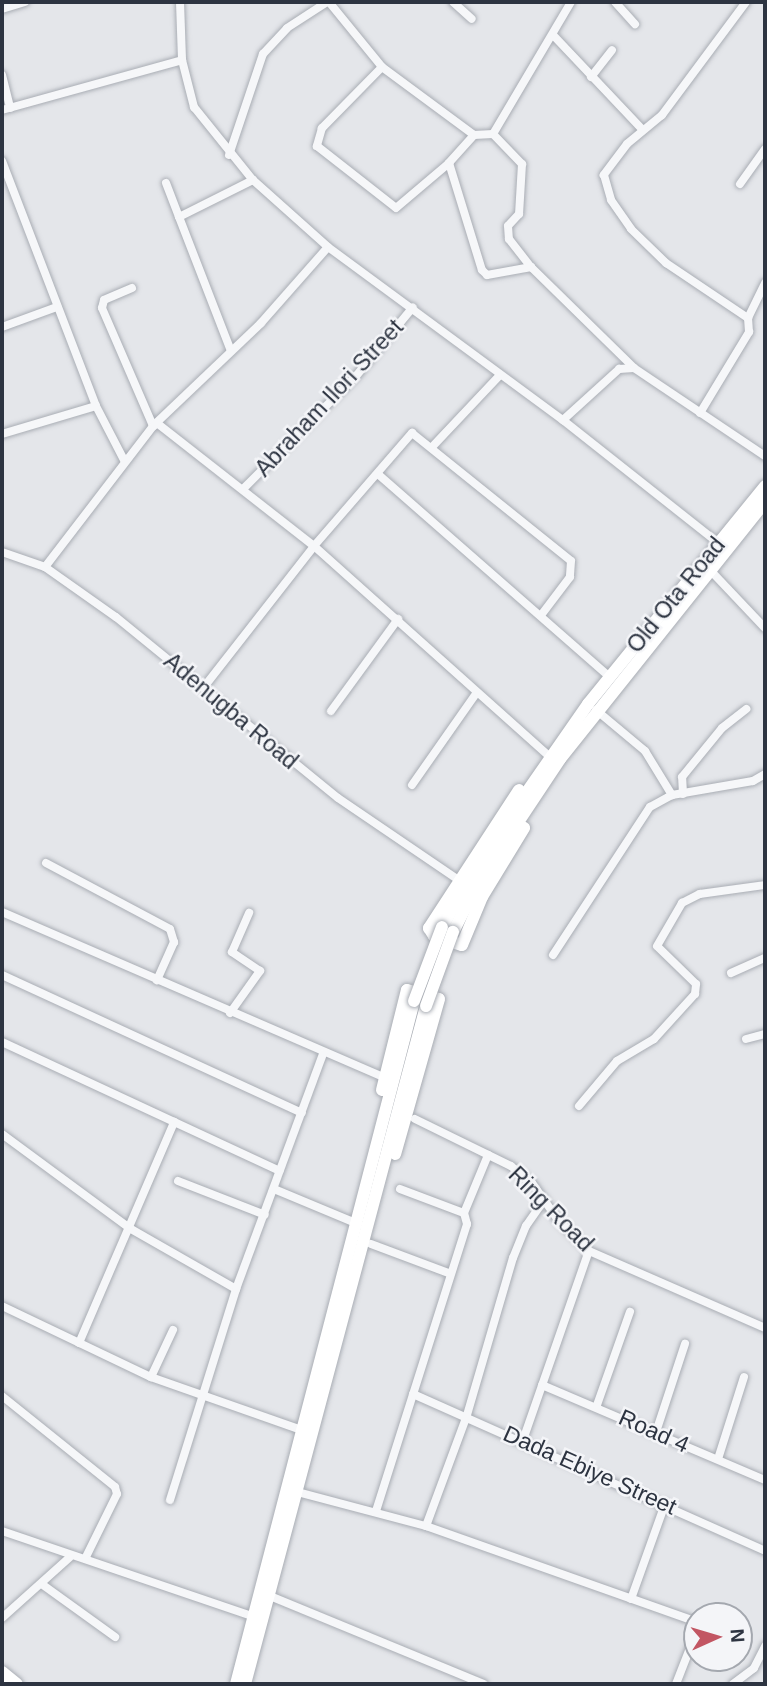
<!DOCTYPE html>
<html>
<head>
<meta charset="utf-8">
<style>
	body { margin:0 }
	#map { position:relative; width:767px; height:1686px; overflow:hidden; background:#e4e6ea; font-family:Arial,sans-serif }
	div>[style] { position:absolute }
	.roads { filter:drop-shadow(0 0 2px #a9adb4) drop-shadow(0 0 2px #a9adb4) }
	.street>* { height:8px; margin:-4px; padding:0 4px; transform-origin:4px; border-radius:4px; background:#f6f7f9 }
	.secondary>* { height:12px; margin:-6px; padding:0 6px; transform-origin:6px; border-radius:6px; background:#fff }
	.bridges { filter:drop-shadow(0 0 2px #a9adb4) drop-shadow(0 0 2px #a9adb4) }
	.secondary-bridge>* { height:12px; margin:-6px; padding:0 6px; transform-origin:6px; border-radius:6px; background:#fff }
	span { translate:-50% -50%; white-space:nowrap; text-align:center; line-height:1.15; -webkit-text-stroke:5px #f4f5f8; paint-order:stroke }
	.street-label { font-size:23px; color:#2d3441 }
	.frame { position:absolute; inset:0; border:4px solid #2d3441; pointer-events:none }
	.north { position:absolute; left:683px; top:1602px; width:70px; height:70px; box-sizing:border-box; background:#f4f5f8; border:2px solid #a4a8af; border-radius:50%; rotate:86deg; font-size:19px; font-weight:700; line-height:28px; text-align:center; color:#2d3441 }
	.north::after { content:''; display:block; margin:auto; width:24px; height:32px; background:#c25663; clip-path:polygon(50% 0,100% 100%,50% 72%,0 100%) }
</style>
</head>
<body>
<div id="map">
	<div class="roads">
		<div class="street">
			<div style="left:180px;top:2px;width:58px;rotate:88deg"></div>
			<div style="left:182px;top:60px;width:49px;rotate:75.7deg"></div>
			<div style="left:194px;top:107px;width:94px;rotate:51.1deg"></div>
			<div style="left:253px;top:180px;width:101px;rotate:41.8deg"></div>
			<div style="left:328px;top:247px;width:292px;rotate:36.4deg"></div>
			<div style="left:563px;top:420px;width:198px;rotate:38.4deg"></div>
			<div style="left:329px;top:2px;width:84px;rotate:50.8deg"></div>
			<div style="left:382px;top:67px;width:114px;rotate:36.5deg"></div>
			<div style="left:474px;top:135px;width:19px;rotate:-3deg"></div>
			<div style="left:493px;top:134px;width:153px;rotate:-59.4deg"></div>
			<div style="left:453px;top:2px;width:25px;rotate:42deg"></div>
			<div style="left:615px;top:2px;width:30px;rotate:48deg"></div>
			<div style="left:746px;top:2px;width:141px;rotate:126.6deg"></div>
			<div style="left:662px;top:115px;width:45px;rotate:140.4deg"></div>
			<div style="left:627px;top:144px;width:39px;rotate:127deg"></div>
			<div style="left:604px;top:175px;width:26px;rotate:74deg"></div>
			<div style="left:611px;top:200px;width:35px;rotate:55deg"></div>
			<div style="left:631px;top:229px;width:49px;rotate:44.2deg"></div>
			<div style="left:666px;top:263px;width:99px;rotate:33.9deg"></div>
			<div style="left:2px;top:9px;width:24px;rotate:-17deg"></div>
			<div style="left:553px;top:35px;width:129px;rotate:46.6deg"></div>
			<div style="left:382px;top:67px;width:86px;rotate:134.5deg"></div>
			<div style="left:322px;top:128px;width:19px;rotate:106deg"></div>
			<div style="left:317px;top:146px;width:100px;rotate:38.1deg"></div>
			<div style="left:396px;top:208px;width:70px;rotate:-40.3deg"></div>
			<div style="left:2px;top:75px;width:34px;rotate:76deg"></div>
			<div style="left:591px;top:77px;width:34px;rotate:-52deg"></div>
			<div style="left:2px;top:110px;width:187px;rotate:-15.5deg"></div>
			<div style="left:493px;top:134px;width:42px;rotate:46deg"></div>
			<div style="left:522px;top:164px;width:50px;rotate:93.4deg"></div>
			<div style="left:519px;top:214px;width:16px;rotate:133deg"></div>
			<div style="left:508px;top:226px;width:13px;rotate:86deg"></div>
			<div style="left:509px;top:239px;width:36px;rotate:52deg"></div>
			<div style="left:531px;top:267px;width:144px;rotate:44.4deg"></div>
			<div style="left:474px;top:135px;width:38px;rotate:132deg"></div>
			<div style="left:449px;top:163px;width:112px;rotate:72.9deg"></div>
			<div style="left:482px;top:270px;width:7px;rotate:45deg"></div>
			<div style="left:487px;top:275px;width:45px;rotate:-10.3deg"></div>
			<div style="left:229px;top:155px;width:107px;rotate:-71.4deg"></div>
			<div style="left:263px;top:54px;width:35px;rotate:-47deg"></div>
			<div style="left:287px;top:28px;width:48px;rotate:-33deg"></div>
			<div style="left:2px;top:161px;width:262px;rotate:69deg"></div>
			<div style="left:96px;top:406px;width:61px;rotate:62.6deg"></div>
			<div style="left:166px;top:183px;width:36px;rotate:69deg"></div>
			<div style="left:740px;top:184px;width:43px;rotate:-54.5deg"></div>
			<div style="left:132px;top:288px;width:30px;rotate:157deg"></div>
			<div style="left:104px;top:300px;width:8px;rotate:104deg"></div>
			<div style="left:102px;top:308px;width:129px;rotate:66.6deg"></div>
			<div style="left:2px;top:327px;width:59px;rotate:-20deg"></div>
			<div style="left:231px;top:351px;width:144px;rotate:-111.2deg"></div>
			<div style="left:179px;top:217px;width:83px;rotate:-26.6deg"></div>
			<div style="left:700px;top:413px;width:95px;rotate:-58.8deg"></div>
			<div style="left:749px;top:332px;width:14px;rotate:-94deg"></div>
			<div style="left:748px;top:318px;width:39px;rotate:-64deg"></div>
			<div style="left:563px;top:420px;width:76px;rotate:-42.3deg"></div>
			<div style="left:619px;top:369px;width:15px;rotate:-4deg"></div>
			<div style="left:634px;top:368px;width:158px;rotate:33.9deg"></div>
			<div style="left:157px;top:423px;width:199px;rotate:38.1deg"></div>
			<div style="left:314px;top:546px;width:317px;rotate:41.8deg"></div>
			<div style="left:2px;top:434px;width:98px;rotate:-16.6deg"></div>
			<div style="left:433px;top:446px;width:98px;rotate:-46.7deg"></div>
			<div style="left:379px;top:475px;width:307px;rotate:41.2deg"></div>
			<div style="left:243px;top:489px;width:160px;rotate:-45deg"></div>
			<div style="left:356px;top:376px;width:89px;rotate:-50.4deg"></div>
			<div style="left:2px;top:552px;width:46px;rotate:19.2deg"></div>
			<div style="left:45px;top:567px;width:87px;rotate:35.2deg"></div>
			<div style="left:116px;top:617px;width:286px;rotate:39.2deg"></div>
			<div style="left:338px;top:798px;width:144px;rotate:34.2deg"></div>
			<div style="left:45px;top:567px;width:178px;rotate:-52.5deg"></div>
			<div style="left:153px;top:426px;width:149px;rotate:-43.6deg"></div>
			<div style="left:261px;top:323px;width:101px;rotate:-48.6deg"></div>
			<div style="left:709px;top:569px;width:81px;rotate:46.5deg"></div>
			<div style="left:204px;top:687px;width:179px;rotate:-52deg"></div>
			<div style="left:314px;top:546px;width:150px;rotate:-49.1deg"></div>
			<div style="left:412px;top:433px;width:204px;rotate:38.8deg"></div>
			<div style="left:571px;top:561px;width:16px;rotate:94deg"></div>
			<div style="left:570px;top:577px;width:46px;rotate:127.1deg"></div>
			<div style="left:596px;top:710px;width:64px;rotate:39.9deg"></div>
			<div style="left:645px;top:751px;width:52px;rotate:58.5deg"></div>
			<div style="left:331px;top:711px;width:114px;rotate:-53.9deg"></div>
			<div style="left:412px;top:785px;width:113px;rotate:-55deg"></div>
			<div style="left:683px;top:794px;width:17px;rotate:-93deg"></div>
			<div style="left:682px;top:777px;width:63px;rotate:-50.8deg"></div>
			<div style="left:722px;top:728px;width:31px;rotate:-38deg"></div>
			<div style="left:46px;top:863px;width:140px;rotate:28deg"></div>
			<div style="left:170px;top:929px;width:14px;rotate:73deg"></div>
			<div style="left:174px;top:942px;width:42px;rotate:114.1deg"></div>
			<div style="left:2px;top:912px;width:417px;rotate:23.4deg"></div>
			<div style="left:553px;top:955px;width:177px;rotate:-56.8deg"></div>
			<div style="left:650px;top:807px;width:25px;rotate:-29deg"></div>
			<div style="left:672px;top:795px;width:82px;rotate:-9.8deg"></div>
			<div style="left:753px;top:781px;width:14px;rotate:-30deg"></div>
			<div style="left:731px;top:973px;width:37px;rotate:-24deg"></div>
			<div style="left:2px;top:975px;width:330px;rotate:24.7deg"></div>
			<div style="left:230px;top:1013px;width:52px;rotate:-54.5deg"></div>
			<div style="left:260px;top:971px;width:34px;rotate:-146deg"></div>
			<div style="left:232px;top:952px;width:43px;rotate:-66.4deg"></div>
			<div style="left:746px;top:1039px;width:20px;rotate:-15deg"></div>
			<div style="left:2px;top:1042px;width:306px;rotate:24.9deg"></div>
			<div style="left:579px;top:1106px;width:59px;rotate:-49.8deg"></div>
			<div style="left:617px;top:1061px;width:43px;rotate:-30.7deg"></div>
			<div style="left:654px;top:1039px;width:61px;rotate:-47.7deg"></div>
			<div style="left:695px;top:994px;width:10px;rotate:-84deg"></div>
			<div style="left:696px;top:984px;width:54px;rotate:-135.7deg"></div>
			<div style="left:657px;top:946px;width:50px;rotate:-59.8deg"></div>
			<div style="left:682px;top:903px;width:20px;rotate:-27deg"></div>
			<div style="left:700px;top:894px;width:66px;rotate:-7.9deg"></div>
			<div style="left:415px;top:1119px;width:107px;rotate:26.1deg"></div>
			<div style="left:511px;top:1166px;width:27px;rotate:39deg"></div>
			<div style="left:532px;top:1183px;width:47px;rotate:54.6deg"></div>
			<div style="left:559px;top:1221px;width:42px;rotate:45deg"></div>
			<div style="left:589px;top:1251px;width:192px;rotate:23.6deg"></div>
			<div style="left:2px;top:1134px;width:160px;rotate:36.4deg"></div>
			<div style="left:131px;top:1229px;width:121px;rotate:29.7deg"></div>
			<div style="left:178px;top:1181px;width:93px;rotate:21.3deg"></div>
			<div style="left:274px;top:1189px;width:91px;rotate:22.6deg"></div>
			<div style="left:400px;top:1189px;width:68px;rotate:20.6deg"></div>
			<div style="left:371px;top:1244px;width:82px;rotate:20.6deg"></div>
			<div style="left:2px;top:1306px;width:165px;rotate:25.5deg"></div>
			<div style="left:151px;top:1377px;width:162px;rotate:19.4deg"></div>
			<div style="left:79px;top:1343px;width:241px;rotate:-66.7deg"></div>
			<div style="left:151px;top:1377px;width:52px;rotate:-64.9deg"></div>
			<div style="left:542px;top:1385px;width:242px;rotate:23.1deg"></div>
			<div style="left:413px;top:1394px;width:385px;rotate:24deg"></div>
			<div style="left:2px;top:1396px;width:145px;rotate:38.8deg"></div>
			<div style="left:115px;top:1487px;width:7px;rotate:74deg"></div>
			<div style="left:117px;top:1494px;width:72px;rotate:116.2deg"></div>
			<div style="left:597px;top:1405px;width:99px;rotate:-70.5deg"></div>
			<div style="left:656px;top:1432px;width:93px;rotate:-71.8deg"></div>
			<div style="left:523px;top:1440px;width:200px;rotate:-70.8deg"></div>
			<div style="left:718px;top:1459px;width:86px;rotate:-72.4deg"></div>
			<div style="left:297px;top:1492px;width:133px;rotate:14.8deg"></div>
			<div style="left:426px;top:1526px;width:288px;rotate:19.5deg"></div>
			<div style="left:170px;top:1500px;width:221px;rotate:-72.6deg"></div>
			<div style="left:236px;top:1289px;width:251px;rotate:-69.7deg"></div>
			<div style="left:376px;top:1511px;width:301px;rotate:-72.4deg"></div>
			<div style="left:467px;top:1224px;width:11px;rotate:-105deg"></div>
			<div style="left:464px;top:1213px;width:63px;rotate:-67.5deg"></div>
			<div style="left:426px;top:1526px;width:118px;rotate:-69.7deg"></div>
			<div style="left:467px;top:1415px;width:164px;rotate:-73.7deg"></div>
			<div style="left:513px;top:1258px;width:35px;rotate:-68deg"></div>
			<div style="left:526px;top:1226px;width:32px;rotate:-55deg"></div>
			<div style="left:2px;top:1531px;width:267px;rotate:18.8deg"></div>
			<div style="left:43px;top:1585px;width:89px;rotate:35.8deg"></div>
			<div style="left:270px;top:1596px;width:231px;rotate:22.4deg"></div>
			<div style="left:631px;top:1599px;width:101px;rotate:-70.3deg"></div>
			<div style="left:2px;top:1618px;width:91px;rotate:-41.9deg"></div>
			<div style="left:676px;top:1684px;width:58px;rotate:-68.7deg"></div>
			<div style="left:733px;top:1684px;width:26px;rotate:-37deg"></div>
			<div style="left:754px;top:1668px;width:25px;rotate:-63deg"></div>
		</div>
		<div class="secondary">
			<div style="left:519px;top:790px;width:165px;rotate:123.1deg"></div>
			<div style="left:429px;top:928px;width:9px;rotate:58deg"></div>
			<div style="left:434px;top:936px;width:29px;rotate:18deg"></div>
			<div style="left:462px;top:945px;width:52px;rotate:-67.4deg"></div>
			<div style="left:482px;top:897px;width:81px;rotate:-58.7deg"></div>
			<div style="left:442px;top:927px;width:79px;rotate:-60.5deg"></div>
			<div style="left:481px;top:858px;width:188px;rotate:-55.2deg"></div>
			<div style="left:588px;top:704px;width:281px;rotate:-50.9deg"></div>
			<div style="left:453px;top:932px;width:57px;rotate:-63deg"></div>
			<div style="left:479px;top:881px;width:146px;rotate:-56.4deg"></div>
			<div style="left:560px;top:759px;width:329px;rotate:-51.4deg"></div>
			<div style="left:382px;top:1090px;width:103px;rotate:-76deg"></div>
			<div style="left:407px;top:990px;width:33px;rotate:16deg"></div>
			<div style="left:439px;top:999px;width:161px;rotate:105.8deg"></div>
			<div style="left:2px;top:1672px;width:19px;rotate:39deg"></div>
			<div style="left:2px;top:1684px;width:1px"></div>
			<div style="left:236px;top:1684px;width:706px;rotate:-75.39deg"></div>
			<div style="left:245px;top:1684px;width:702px;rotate:-75.05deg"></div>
		</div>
	</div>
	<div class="bridges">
		<div class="secondary-bridge">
			<div style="left:414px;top:1001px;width:79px;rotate:-69.3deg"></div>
			<div style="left:426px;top:1006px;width:79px;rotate:-70deg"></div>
		</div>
	</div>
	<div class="street-label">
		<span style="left:329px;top:398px;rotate:-47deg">Abraham Ilori Street</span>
		<span style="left:676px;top:595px;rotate:-51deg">Old Ota Road</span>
		<span style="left:231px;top:711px;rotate:40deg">Adenugba Road</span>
		<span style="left:551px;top:1209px;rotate:45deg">Ring Road</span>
		<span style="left:654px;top:1431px;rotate:24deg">Road 4</span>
		<span style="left:590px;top:1470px;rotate:24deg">Dada Ebiye Street</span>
	</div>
	<div class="frame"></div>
	<div class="north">N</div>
</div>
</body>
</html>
